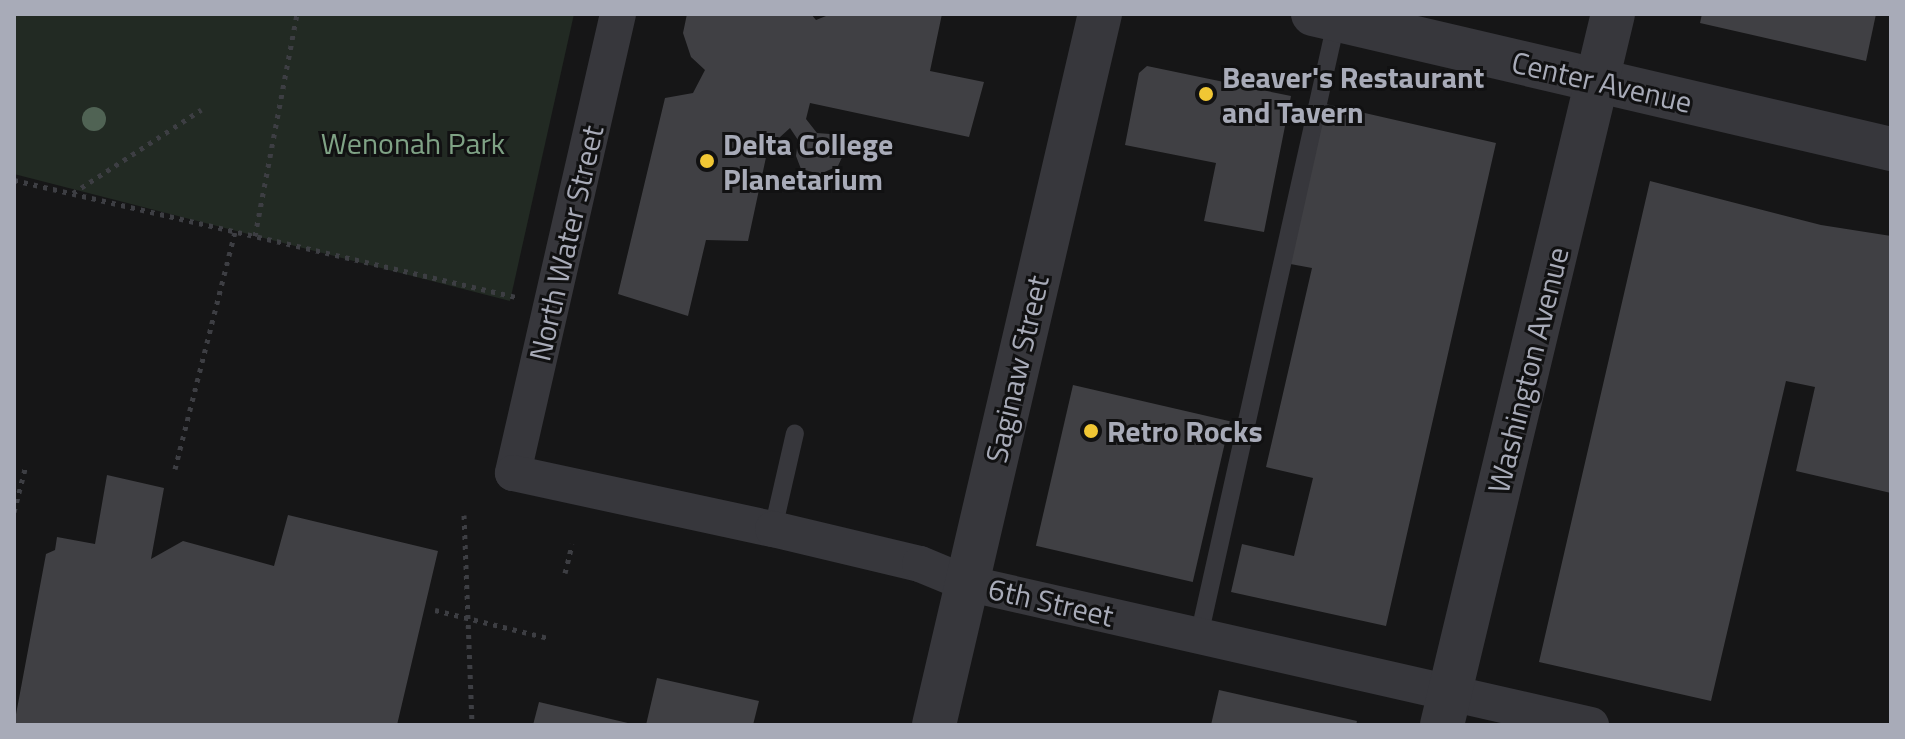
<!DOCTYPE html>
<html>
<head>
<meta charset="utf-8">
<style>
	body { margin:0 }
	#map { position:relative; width:1905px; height:739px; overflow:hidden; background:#161617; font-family:"Titillium Web",sans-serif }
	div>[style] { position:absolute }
	.green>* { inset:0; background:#222a23 }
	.building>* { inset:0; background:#404044; transform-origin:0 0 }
	.path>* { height:5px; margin-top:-2.5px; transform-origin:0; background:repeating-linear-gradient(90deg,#3d3e43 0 4px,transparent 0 10px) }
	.service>* { height:18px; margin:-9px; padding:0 9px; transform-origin:9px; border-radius:9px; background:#37373c }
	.minor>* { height:36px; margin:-18px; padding:0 18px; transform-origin:18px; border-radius:18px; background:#37373c }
	.tertiary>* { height:44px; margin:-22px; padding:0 22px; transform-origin:22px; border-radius:22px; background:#37373c }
	.trees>* { width:24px; height:24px; margin:-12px; border-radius:50%; background:#506354 }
	.dots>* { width:22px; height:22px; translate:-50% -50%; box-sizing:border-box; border:4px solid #111112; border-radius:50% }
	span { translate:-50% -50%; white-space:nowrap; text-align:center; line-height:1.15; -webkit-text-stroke:6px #111112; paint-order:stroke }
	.poi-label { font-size:30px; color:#a8abb8; font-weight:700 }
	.left { translate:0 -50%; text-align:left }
	.street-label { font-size:30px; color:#a8abb8 }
	.park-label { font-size:30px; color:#7fa285 }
	.frame { position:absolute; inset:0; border:16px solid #a8abb8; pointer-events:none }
</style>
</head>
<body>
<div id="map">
	<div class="green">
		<div style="clip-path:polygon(14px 14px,574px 14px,510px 301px,14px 174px)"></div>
	</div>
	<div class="building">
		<div style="clip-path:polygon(687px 14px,811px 14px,816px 20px,831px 14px,942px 14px,930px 71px,984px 82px,969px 137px,810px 103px,806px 119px,817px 133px,830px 134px,837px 143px,843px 155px,838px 166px,820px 174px,801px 169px,796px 156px,798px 140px,790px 128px,768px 148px,748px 241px,706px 240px,688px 316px,618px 294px,665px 98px,693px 93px,705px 70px,691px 57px,683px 33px)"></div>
		<div style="clip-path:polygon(1702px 14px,1876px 14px,1866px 61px,1700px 23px)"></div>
		<div style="clip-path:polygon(1147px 66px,1291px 96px,1264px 232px,1204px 221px,1216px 163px,1125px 145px,1139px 73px)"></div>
		<div style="clip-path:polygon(1321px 103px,1496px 143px,1386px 626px,1231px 592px,1242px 544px,1294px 556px,1313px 478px,1266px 467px,1312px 268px,1285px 263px)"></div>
		<div style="clip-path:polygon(1650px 181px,1821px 225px,1891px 236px,1891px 493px,1796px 471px,1815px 387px,1786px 381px,1711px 701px,1539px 662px)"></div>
		<div style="left:1073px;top:385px;width:161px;height:165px;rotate:13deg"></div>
		<div style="clip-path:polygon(107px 475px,164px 488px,151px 559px,183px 541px,274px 566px,288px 515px,438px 551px,397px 725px,14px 725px,46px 554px,55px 550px,57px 537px,95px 544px)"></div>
		<div style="clip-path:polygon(657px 678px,759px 701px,753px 725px,646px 725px)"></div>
		<div style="clip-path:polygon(1219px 690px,1357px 721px,1356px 725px,1211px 725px)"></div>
		<div style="clip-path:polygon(539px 702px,632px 724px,632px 725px,533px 725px)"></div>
	</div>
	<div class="path">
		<div style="left:14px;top:180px;width:515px;rotate:13.12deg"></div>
		<div style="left:73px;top:193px;width:153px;rotate:-33deg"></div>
		<div style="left:255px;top:236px;width:226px;rotate:-79.3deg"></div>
		<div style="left:175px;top:469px;width:244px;rotate:-75.8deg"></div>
		<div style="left:14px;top:512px;width:49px;rotate:-75.7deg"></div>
		<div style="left:464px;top:515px;width:210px;rotate:87.8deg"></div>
		<div style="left:565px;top:573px;width:30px;rotate:-76deg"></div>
		<div style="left:435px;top:610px;width:116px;rotate:13.9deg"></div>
	</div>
	<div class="service">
		<div style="left:773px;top:529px;width:98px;rotate:-77.1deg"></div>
		<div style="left:1199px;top:636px;width:633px;rotate:-77.41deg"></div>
	</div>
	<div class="minor">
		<div style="left:618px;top:14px;width:471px;rotate:102.9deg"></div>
		<div style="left:513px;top:473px;width:266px;rotate:12.2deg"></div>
		<div style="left:773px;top:529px;width:151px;rotate:13.4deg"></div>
		<div style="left:920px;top:564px;width:50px;rotate:22.4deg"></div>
		<div style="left:966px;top:583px;width:641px;rotate:12.8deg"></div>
	</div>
	<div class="tertiary">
		<div style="left:1313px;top:14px;width:594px;rotate:13.15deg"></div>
		<div style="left:934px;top:725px;width:730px;rotate:-76.86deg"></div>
		<div style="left:1442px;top:725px;width:731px;rotate:-76.48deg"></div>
	</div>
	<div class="trees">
		<div style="left:94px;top:119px"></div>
	</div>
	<div class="dots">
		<div style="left:1206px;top:94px;background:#f1c734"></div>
		<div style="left:707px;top:161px;background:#f1c734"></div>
		<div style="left:1091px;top:431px;background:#f1c734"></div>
	</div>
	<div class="poi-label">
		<span class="left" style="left:1222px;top:94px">Beaver's Restaurant<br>and Tavern</span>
		<span class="left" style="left:723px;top:161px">Delta College<br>Planetarium</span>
		<span class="left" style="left:1107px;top:431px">Retro Rocks</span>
	</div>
	<div class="street-label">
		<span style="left:1602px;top:82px;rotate:13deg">Center Avenue</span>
		<span style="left:566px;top:243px;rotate:-77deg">North Water Street</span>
		<span style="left:1017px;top:369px;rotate:-77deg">Saginaw Street</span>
		<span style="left:1528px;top:370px;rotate:-76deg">Washington Avenue</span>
		<span style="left:1051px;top:602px;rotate:13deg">6th Street</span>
	</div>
	<div class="park-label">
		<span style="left:413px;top:143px">Wenonah Park</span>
	</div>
	<div class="frame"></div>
</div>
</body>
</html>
